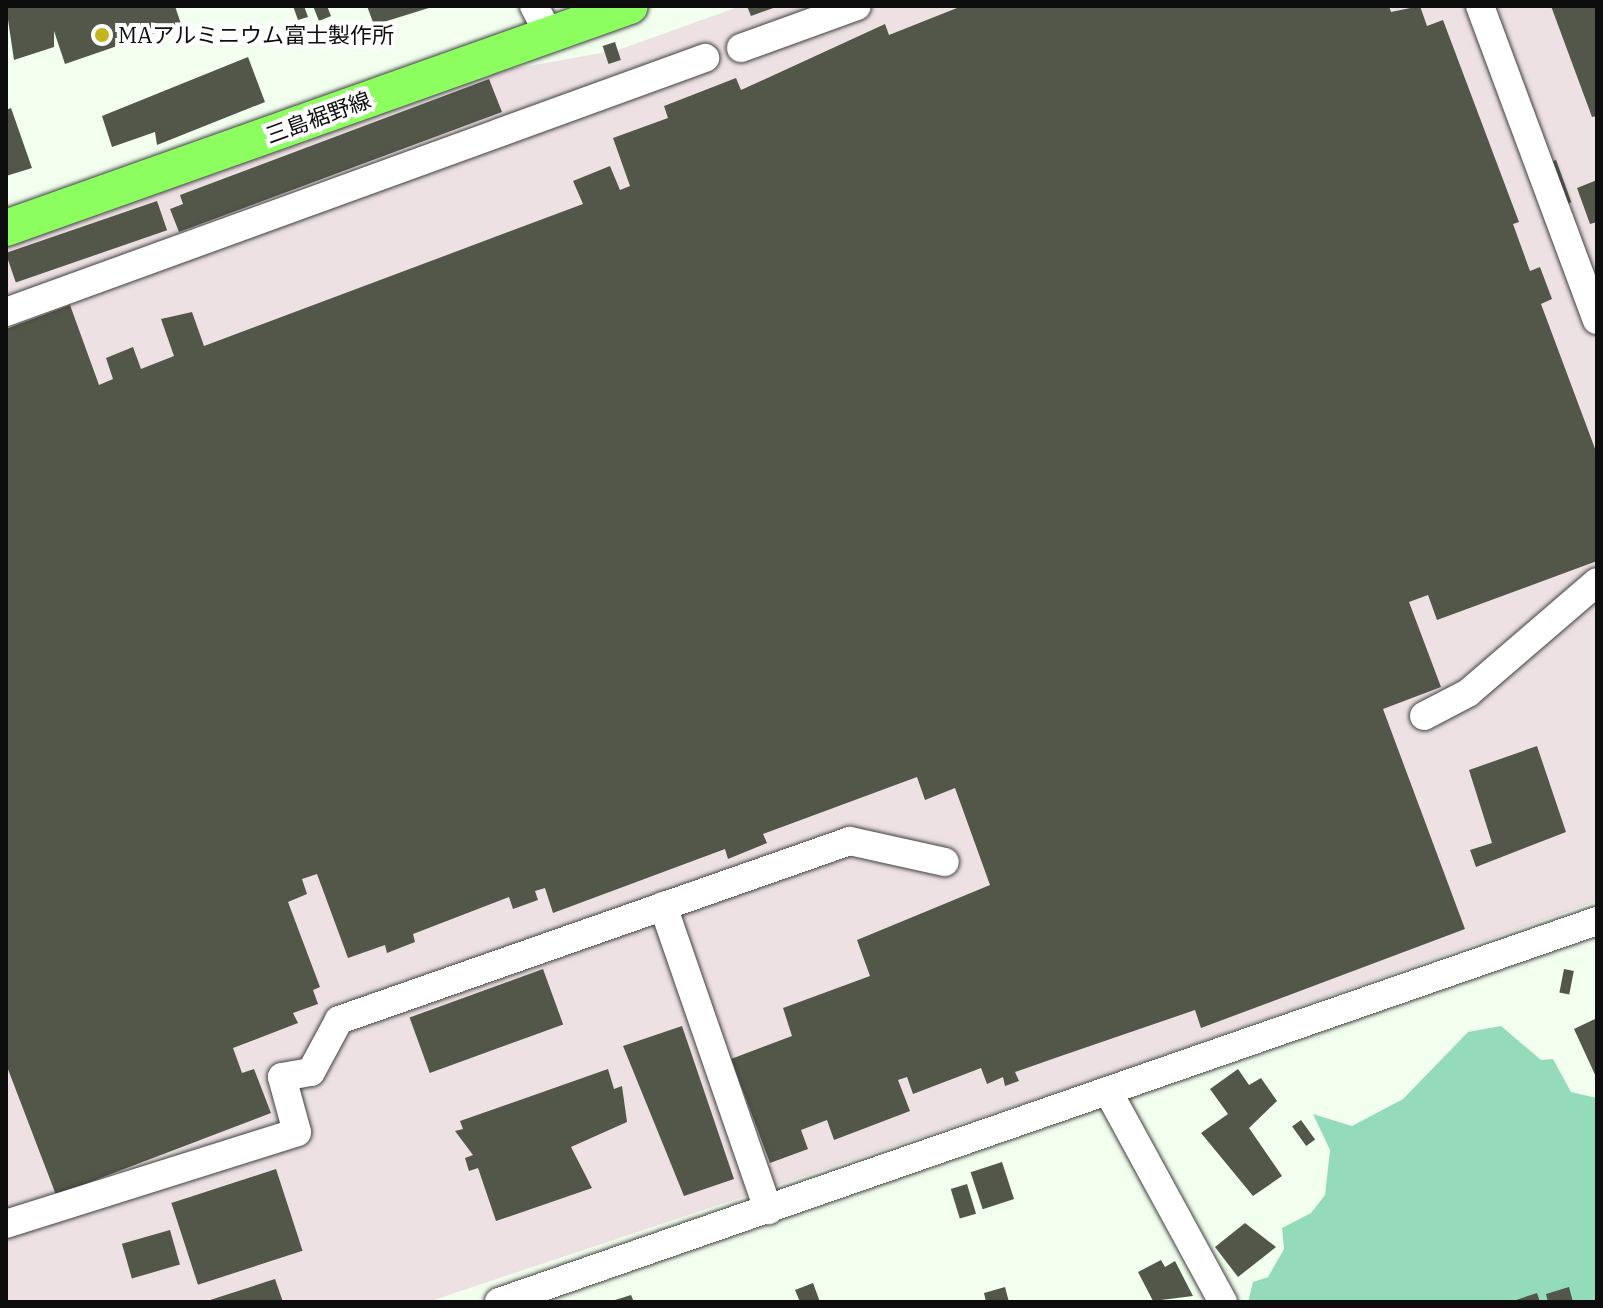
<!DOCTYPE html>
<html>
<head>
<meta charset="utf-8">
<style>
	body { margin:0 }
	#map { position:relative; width:1603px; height:1308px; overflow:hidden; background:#f2ffee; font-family:"IBM Plex Serif","Noto Sans JP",serif }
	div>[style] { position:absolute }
	.industrial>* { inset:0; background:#ede1e3 }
	.forest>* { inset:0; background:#94dcb9 }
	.building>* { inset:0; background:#525749; transform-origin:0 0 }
	.roads { filter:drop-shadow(0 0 2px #404040) drop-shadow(0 0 2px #404040) }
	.minor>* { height:28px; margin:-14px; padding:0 14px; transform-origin:14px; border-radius:14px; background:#fff }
	.major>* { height:36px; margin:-18px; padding:0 18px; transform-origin:18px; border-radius:18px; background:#8cfe5f }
	.dots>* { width:22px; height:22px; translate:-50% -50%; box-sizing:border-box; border:4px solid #fff; border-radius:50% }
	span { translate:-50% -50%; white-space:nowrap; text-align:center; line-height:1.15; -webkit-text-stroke:8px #fff; paint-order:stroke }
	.poi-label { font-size:22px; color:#0d0d0d }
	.left { translate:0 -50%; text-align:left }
	.street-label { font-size:22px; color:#0d0d0d }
	.frame { position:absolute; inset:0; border:8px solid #0d0d0d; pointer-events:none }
</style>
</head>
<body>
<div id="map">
	<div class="industrial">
		<div style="clip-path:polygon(741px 6px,1597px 6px,1597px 901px,1119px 1071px,428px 1302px,6px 1302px,6px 247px,506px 70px,618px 50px)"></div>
	</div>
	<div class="forest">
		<div style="clip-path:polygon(1501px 1026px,1541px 1060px,1553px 1059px,1571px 1092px,1597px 1098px,1597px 1302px,1248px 1302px,1253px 1282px,1268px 1277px,1284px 1249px,1282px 1228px,1311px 1213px,1325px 1195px,1330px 1150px,1313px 1114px,1352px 1126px,1403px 1099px,1468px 1032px)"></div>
	</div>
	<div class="building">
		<div style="clip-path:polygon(6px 6px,175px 6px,181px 24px,65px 64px,54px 31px,54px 47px,14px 60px)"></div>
		<div style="clip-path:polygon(293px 6px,304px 6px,308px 17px,298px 20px)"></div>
		<div style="clip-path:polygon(313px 6px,327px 6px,331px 16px,319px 21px)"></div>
		<div style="clip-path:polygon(367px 6px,432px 6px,432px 7px,374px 25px)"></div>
		<div style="clip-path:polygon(747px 6px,779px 6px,751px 16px)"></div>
		<div style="clip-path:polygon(962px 6px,1389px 6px,1391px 12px,1420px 6px,1427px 26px,1443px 20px,1519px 222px,1513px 224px,1530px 271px,1540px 267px,1552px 299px,1541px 304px,1597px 454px,1597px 561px,1437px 620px,1428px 595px,1409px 602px,1441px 687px,1383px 709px,1465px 929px,1201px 1028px,1195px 1010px,1058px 1057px,1015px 1072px,1019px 1081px,1005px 1086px,1003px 1077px,987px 1084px,981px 1068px,913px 1094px,907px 1077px,898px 1080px,910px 1111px,834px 1140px,827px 1120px,801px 1130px,808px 1149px,770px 1163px,731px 1059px,792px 1036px,783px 1008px,870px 976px,857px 940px,990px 885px,955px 788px,925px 800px,917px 777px,763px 834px,767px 843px,728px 859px,725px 849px,553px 913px,545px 888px,535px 891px,538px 900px,513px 909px,509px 897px,413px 934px,415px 942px,387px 953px,385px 945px,348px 958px,317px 874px,302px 879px,307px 894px,288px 902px,320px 987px,313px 990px,318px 1004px,293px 1013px,298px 1023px,233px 1048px,242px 1073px,254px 1069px,271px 1113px,56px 1195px,6px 1064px,6px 329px,70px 305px,99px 385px,113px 379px,106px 358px,133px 347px,141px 369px,174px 356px,161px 319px,192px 312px,204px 346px,583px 204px,573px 181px,610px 166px,620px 190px,630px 186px,613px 138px,668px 118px,664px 106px,736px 78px,741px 90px,885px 24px,889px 35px)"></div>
		<div style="clip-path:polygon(1551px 6px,1597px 6px,1597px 116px,1592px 117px)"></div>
		<div style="left:615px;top:42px;width:19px;height:13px;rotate:72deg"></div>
		<div style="clip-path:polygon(248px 57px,265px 102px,157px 145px,155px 132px,112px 147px,102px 116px)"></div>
		<div style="clip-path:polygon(489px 79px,502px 112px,179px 232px,170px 209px,183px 204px,180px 195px)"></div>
		<div style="clip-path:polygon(11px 108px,32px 168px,6px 176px,6px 110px)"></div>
		<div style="left:1556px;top:160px;width:45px;height:9px;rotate:70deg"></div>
		<div style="clip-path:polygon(1597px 180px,1597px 222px,1590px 224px,1577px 188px)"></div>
		<div style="left:157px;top:201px;width:31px;height:160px;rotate:71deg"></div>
		<div style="clip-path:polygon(1537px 746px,1566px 832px,1476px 867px,1470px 850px,1492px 843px,1469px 770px)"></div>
		<div style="left:543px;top:969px;width:59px;height:142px;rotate:70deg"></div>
		<div style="left:1564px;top:969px;width:10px;height:24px;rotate:11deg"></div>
		<div style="clip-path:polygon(1597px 1018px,1597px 1079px,1574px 1029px)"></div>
		<div style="clip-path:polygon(682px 1026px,734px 1179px,684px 1196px,623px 1046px)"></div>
		<div style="clip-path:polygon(608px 1069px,614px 1089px,622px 1086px,627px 1122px,571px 1147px,592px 1188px,496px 1221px,478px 1168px,469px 1171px,465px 1158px,473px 1155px,455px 1131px,463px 1129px,460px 1121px)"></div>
		<div style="clip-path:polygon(1238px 1069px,1249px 1085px,1261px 1078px,1277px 1101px,1249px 1128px,1282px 1176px,1253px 1196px,1201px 1133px,1228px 1114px,1210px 1089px)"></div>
		<div style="left:1301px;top:1120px;width:24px;height:11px;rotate:54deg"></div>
		<div style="left:1002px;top:1162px;width:39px;height:33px;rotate:72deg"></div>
		<div style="left:276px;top:1169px;width:86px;height:110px;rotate:72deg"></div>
		<div style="left:967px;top:1184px;width:31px;height:17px;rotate:73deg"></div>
		<div style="clip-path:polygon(1245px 1223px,1276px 1247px,1238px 1277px,1215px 1247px)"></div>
		<div style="left:170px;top:1230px;width:36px;height:50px;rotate:74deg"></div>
		<div style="clip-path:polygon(1161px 1260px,1165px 1267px,1175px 1261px,1193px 1296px,1153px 1301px,1138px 1272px)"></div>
		<div style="clip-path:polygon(275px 1279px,283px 1302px,207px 1302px,207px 1301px)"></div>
		<div style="clip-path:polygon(813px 1283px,820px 1302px,800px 1302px,795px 1290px)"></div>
		<div style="clip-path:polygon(1005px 1287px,1009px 1302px,986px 1302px,984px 1293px)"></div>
		<div style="clip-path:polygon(1569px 1287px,1573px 1302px,1548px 1302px,1546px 1294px)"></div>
		<div style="clip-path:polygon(1537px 1293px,1540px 1302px,1513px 1302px,1513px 1301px)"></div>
		<div style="clip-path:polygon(631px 1295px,634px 1302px,613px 1302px,612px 1301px)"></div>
	</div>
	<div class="roads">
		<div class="minor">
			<div style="left:534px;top:6px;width:32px;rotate:62deg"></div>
			<div style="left:1480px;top:6px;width:335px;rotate:69.6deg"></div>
			<div style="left:741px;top:48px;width:123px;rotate:-19.9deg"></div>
			<div style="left:6px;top:312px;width:744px;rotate:-19.97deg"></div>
			<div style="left:1424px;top:716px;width:50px;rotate:-27.6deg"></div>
			<div style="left:1468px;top:693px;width:170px;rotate:-40.7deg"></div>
			<div style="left:663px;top:906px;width:322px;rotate:70.9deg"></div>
			<div style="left:1109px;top:1093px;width:238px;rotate:61.4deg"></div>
			<div style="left:6px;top:1224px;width:305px;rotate:-17.5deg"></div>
			<div style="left:297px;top:1132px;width:57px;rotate:-105.3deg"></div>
			<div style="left:282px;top:1077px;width:29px;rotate:-10deg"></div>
			<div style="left:311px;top:1072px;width:59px;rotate:-61.7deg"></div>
			<div style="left:339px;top:1020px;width:541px;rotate:-19.31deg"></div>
			<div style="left:850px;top:841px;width:97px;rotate:12.5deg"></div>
			<div style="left:499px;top:1302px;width:1162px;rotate:-19.14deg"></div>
		</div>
		<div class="major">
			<div style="left:6px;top:228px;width:662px;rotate:-19.58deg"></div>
		</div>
	</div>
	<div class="dots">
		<div style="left:102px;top:35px;background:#c3b420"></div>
	</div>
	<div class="poi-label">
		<span class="left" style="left:118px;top:35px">MAアルミニウム富士製作所</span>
	</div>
	<div class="street-label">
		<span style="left:318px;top:117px;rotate:-20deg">三島裾野線</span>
	</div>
	<div class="frame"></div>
</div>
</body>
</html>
